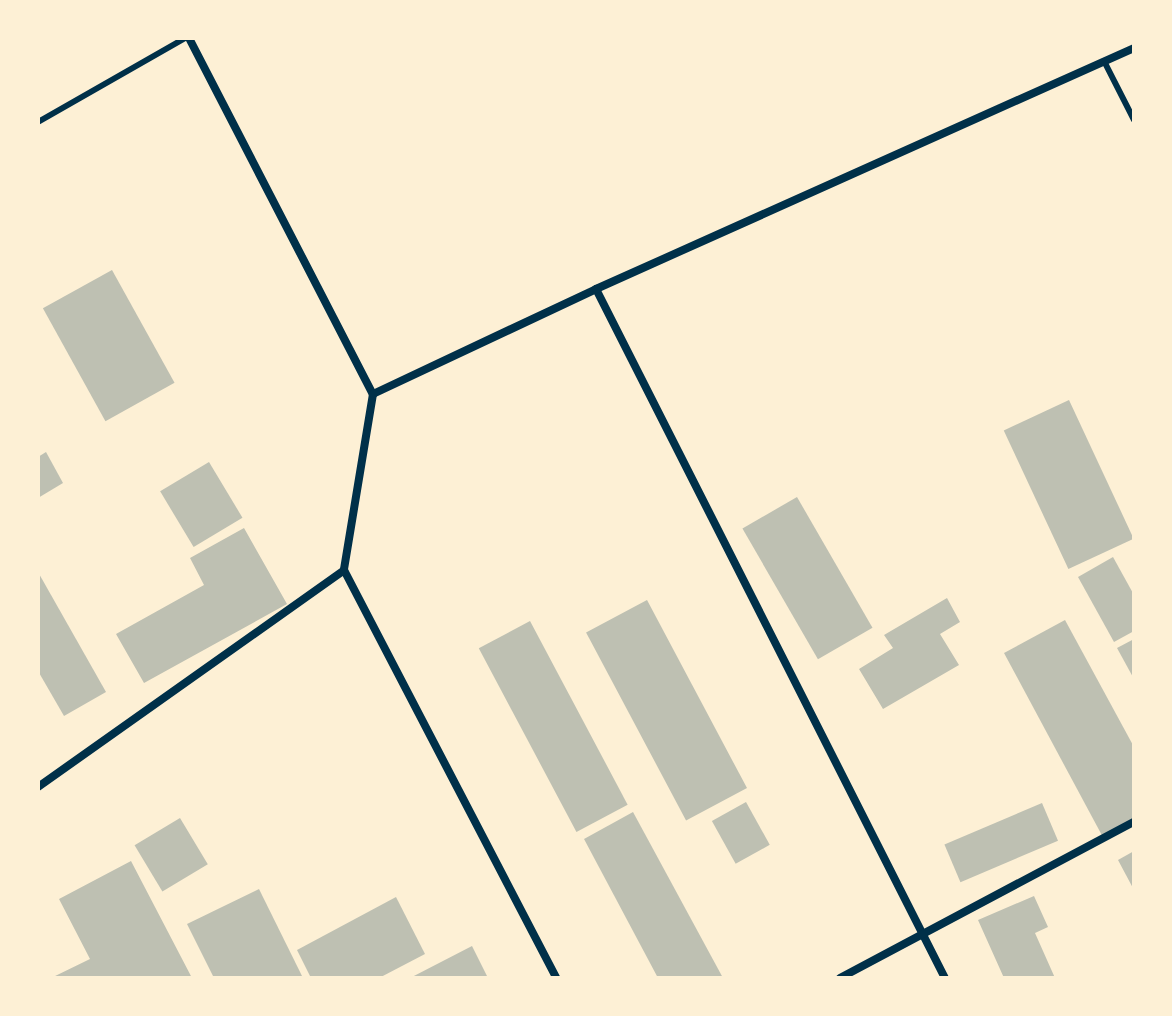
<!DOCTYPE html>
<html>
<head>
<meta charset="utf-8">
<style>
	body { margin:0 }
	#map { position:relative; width:1172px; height:1016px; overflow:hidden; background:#fdf0d5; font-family:"IBM Plex Sans",sans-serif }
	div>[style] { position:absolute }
	.building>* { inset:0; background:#bec0b2; transform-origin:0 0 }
	.service>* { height:6px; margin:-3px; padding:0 3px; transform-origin:3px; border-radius:3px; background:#003049 }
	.minor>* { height:8px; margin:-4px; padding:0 4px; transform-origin:4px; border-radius:4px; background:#003049 }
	span { translate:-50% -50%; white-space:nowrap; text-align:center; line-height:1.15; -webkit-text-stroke:7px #fdf0d5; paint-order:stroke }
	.frame { position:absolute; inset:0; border:40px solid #fdf0d5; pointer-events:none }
</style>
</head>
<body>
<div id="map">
	<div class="building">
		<div style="left:112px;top:270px;width:129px;height:79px;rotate:61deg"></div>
		<div style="left:1069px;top:400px;width:153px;height:72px;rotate:65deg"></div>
		<div style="clip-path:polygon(46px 452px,63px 483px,38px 498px,38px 457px)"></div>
		<div style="left:209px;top:462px;width:65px;height:57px;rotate:59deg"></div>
		<div style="left:797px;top:497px;width:151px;height:63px;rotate:60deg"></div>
		<div style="clip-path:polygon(244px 528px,287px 604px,144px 683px,116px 634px,204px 585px,190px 558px)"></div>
		<div style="clip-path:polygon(1113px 557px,1134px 595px,1134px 631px,1114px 642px,1078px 577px)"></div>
		<div style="clip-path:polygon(38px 572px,106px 692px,64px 716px,38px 671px)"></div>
		<div style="clip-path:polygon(947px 598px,960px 622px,940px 634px,959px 665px,883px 709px,859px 669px,893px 648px,884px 635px)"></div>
		<div style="left:647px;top:600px;width:213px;height:69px;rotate:62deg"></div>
		<div style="clip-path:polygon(1065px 620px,1134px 747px,1134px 825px,1105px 841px,1004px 653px)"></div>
		<div style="left:530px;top:621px;width:208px;height:58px;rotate:62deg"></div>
		<div style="clip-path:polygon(1134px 639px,1134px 679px,1117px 648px)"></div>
		<div style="left:746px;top:802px;width:49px;height:39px;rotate:61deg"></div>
		<div style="left:1042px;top:803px;width:41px;height:106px;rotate:67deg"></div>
		<div style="clip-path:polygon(633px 812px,723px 978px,658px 978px,584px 839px)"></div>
		<div style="left:180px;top:818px;width:54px;height:53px;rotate:59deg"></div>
		<div style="clip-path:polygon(1134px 851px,1134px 890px,1118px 860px)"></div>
		<div style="clip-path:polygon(131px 861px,192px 978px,51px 978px,90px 959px,59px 899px)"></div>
		<div style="clip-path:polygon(259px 889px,303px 978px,214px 978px,187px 924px)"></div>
		<div style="clip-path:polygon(1034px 896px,1048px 927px,1035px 933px,1055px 978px,1004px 978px,978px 920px)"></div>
		<div style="clip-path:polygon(396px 897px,425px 954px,379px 978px,311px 978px,297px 950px)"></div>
		<div style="clip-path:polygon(472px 946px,488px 978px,410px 978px)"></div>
	</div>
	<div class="service">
		<div style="left:1104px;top:61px;width:66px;rotate:63deg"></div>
		<div style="left:38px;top:122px;width:169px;rotate:-29.7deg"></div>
	</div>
	<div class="minor">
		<div style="left:189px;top:38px;width:401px;rotate:62.7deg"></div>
		<div style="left:373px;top:394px;width:178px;rotate:99.4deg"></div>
		<div style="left:344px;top:570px;width:460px;rotate:62.5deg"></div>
		<div style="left:596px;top:289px;width:772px;rotate:63.14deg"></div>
		<div style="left:373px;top:394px;width:246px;rotate:-25.2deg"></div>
		<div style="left:596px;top:289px;width:590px;rotate:-24.13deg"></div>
		<div style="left:38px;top:787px;width:375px;rotate:-35.3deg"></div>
		<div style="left:840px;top:978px;width:333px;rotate:-28deg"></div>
	</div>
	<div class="frame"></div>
</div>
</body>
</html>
